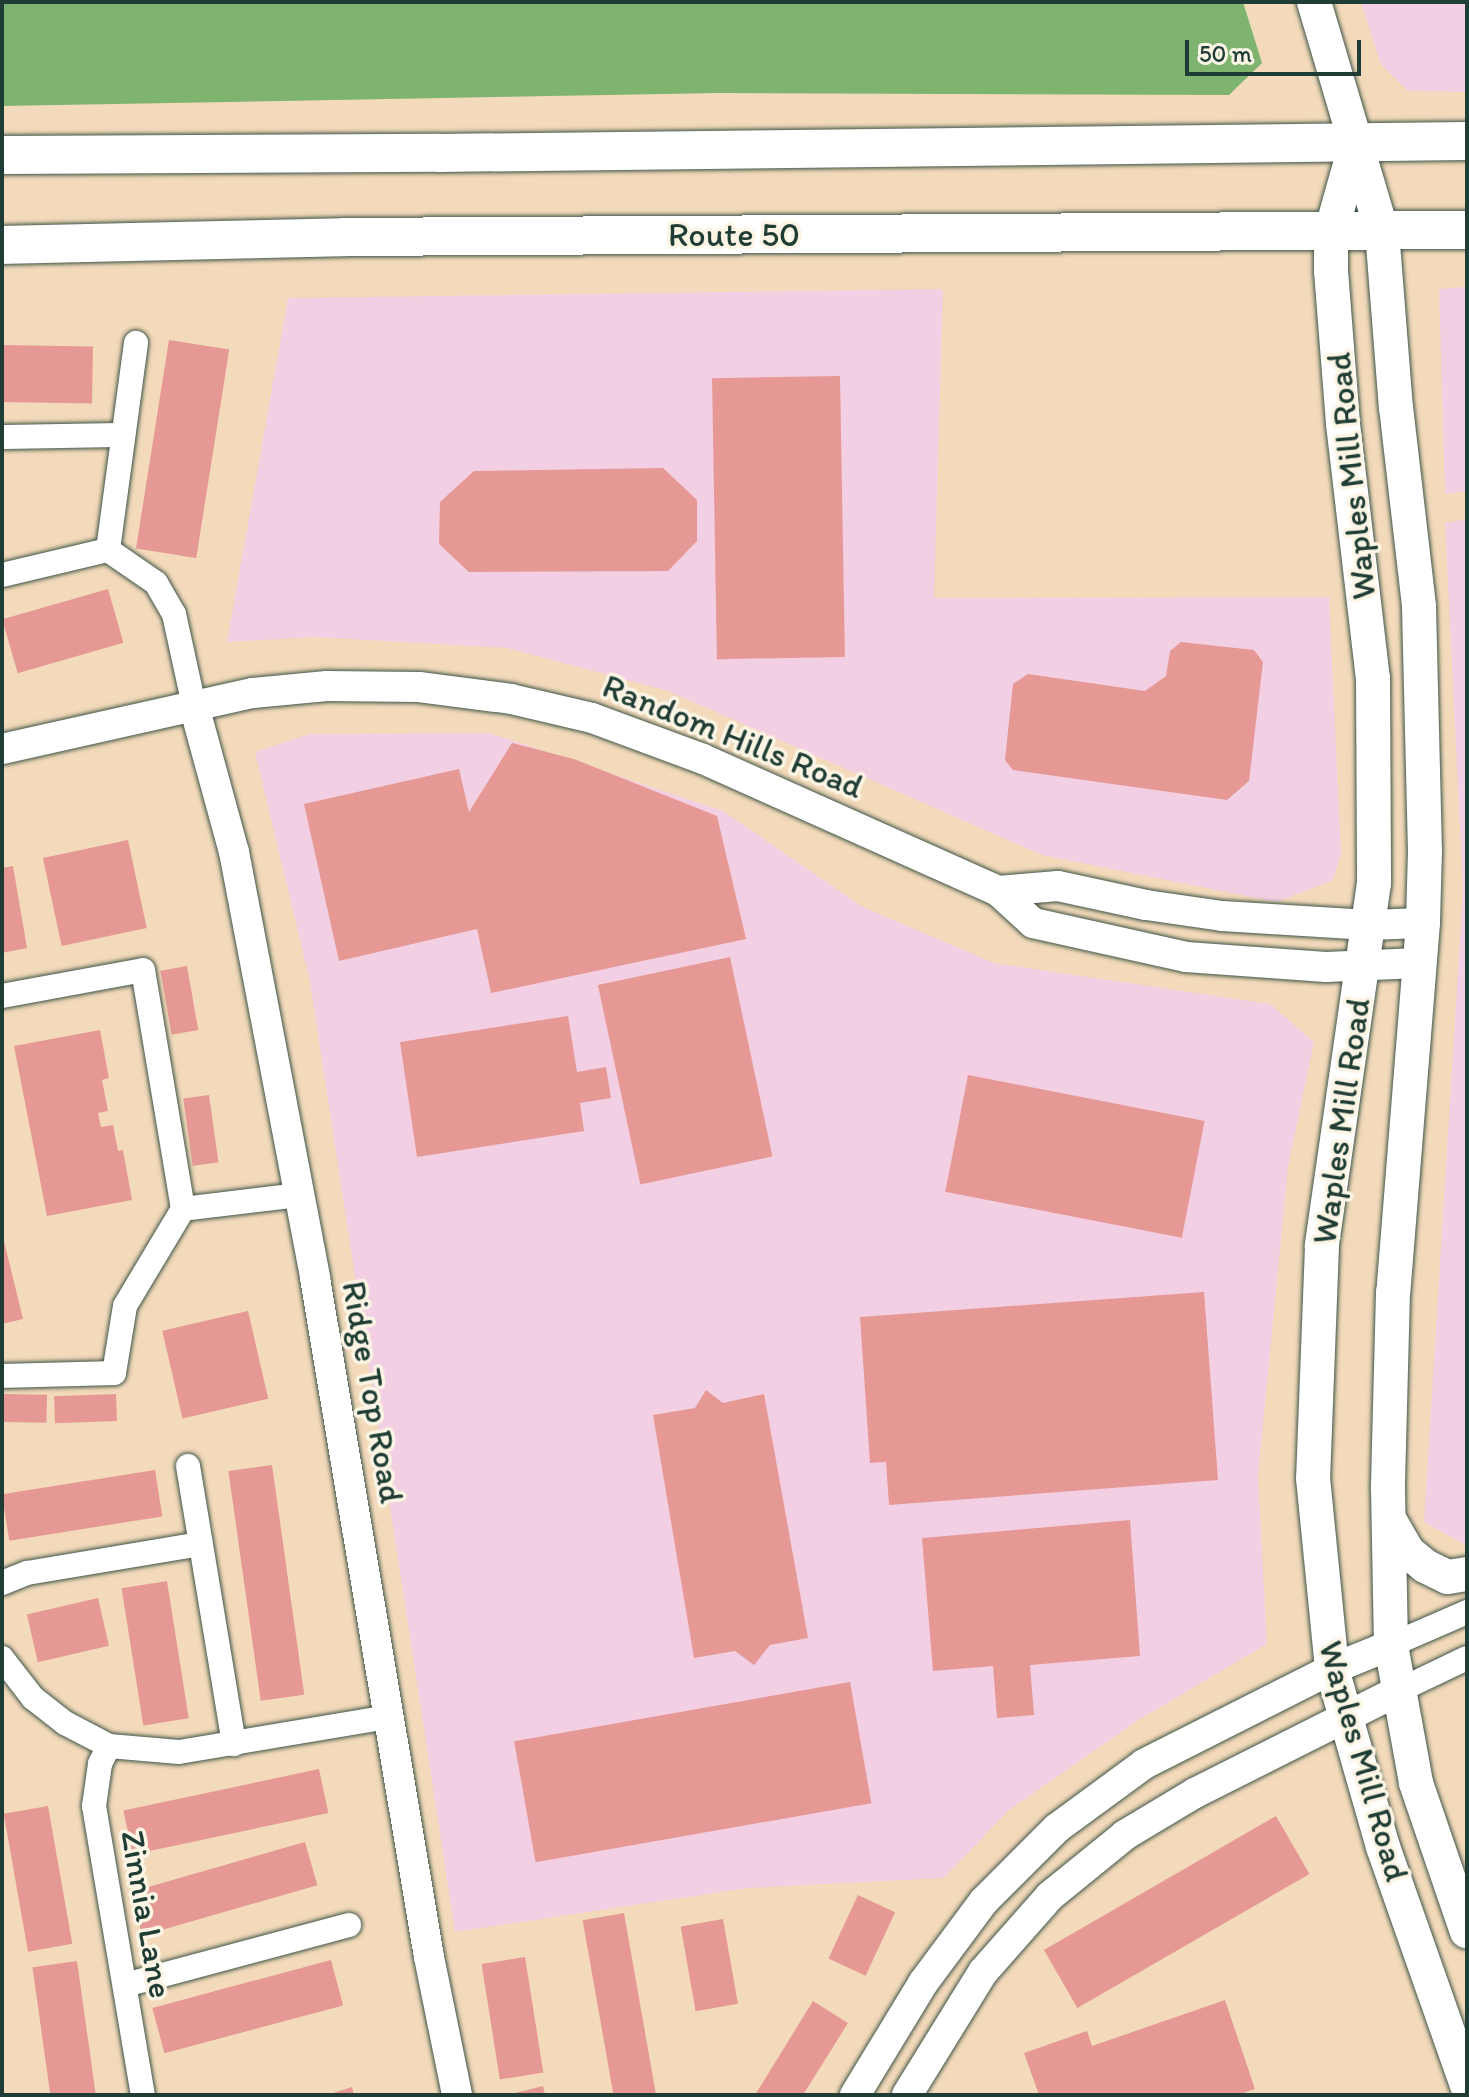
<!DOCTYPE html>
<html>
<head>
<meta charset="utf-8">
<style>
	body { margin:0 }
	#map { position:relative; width:1469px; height:2097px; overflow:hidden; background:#f3daba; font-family:Itim,sans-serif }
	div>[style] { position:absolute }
	.built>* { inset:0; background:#f2cfe2 }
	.forest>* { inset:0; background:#7eb470 }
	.building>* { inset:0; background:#e69994; transform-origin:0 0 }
	.roads { filter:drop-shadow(0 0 2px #3f5548) drop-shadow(0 0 2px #3f5548) }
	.minor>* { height:24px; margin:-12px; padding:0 12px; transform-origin:12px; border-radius:12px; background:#fff }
	.tertiary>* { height:30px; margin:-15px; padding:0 15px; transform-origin:15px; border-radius:15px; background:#fff }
	.secondary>* { height:34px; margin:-17px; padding:0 17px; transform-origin:17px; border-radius:17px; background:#fff }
	.primary>* { height:38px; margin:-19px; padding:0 19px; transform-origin:19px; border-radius:19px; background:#fff }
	span { translate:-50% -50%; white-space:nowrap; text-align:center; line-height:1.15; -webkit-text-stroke:7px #fcf5e5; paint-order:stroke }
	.street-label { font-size:34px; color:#1f3d34 }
	.frame { position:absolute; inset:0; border:4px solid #1f3d34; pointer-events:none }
	.scale { position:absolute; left:1185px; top:40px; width:176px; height:36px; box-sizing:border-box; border:4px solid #1f3d34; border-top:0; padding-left:10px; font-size:24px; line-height:28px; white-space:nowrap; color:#1f3d34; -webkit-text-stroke:6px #fcf5e5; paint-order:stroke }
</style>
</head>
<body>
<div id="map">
	<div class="built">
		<div style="clip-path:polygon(1361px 2px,1467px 2px,1467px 92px,1408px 91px,1381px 65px)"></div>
		<div style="clip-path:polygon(1467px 287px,1467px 491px,1445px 494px,1439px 289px)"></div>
		<div style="clip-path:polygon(943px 289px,934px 598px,1329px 597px,1341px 855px,1332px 881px,1276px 902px,1042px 855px,668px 691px,507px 648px,314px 637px,227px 642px,288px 298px)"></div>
		<div style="clip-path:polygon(1467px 519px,1467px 1546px,1424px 1522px,1463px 890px,1445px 523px)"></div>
		<div style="clip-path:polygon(490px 733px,723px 811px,863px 907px,994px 963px,1270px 1004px,1314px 1042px,1288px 1167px,1258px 1476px,1267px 1644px,1137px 1721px,1009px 1810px,944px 1878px,748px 1888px,455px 1932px,310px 982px,255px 752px,309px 734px)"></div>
	</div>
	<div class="forest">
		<div style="clip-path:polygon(2px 2px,1243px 2px,1262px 63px,1229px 95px,719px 93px,2px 106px)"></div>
	</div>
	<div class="building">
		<div style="left:169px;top:340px;width:61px;height:211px;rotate:9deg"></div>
		<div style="left:2px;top:345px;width:91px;height:57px;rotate:1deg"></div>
		<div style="left:840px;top:376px;width:281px;height:128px;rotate:89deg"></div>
		<div style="clip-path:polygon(663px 468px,697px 500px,697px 541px,668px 571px,469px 572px,439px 544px,440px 502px,474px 471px)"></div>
		<div style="left:108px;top:589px;width:56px;height:110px;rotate:74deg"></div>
		<div style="clip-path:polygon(1181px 642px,1254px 650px,1263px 662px,1249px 781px,1227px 800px,1013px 770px,1005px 760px,1013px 684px,1028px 674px,1145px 691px,1166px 676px,1170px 651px)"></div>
		<div style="clip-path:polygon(512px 743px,574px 759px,717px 816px,746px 939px,491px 993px,477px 929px,339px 961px,304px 804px,459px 769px,469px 812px)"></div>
		<div style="left:128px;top:840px;width:90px;height:87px;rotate:78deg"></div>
		<div style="clip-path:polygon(13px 866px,27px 948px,2px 953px,2px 868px)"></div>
		<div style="left:730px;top:957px;width:204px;height:135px;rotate:78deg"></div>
		<div style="left:187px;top:966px;width:65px;height:27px;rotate:80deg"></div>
		<div style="clip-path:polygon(568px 1016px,577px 1072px,606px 1067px,611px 1098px,580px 1103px,584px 1131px,417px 1157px,400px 1042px)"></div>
		<div style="clip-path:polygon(100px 1030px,109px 1078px,102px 1080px,108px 1111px,98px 1113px,101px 1127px,113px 1125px,118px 1151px,123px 1150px,132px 1200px,47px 1216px,14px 1046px)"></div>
		<div style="left:968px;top:1075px;width:241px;height:119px;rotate:11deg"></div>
		<div style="left:209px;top:1095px;width:68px;height:26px;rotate:82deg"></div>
		<div style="clip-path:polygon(2px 1233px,23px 1319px,2px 1324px)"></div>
		<div style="clip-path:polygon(1204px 1292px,1218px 1480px,889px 1505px,886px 1462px,870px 1463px,860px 1317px)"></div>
		<div style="left:248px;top:1311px;width:90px;height:88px;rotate:77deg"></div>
		<div style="clip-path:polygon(706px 1390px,723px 1403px,764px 1394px,808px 1638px,770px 1645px,754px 1665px,735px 1651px,694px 1658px,653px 1415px,695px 1408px)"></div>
		<div style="left:2px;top:1394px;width:45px;height:28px;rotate:1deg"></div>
		<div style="left:116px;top:1394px;width:27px;height:62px;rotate:88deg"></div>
		<div style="left:272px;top:1465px;width:232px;height:44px;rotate:82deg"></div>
		<div style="left:155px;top:1470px;width:47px;height:155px;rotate:81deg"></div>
		<div style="clip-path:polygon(1130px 1520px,1140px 1656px,1030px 1665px,1034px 1715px,997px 1718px,993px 1666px,933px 1671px,922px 1538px)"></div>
		<div style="left:167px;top:1581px;width:139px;height:46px;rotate:81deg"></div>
		<div style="left:98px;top:1598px;width:49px;height:73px;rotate:77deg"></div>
		<div style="left:850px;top:1682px;width:123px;height:341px;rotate:80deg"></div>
		<div style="left:319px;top:1769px;width:45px;height:200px;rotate:78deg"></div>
		<div style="left:48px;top:1806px;width:140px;height:45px;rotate:80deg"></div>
		<div style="left:1276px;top:1816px;width:67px;height:268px;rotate:60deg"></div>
		<div style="left:305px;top:1842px;width:45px;height:182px;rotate:74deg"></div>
		<div style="left:858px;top:1895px;width:41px;height:70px;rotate:25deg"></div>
		<div style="left:624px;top:1913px;width:185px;height:42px;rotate:80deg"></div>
		<div style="left:723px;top:1919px;width:86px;height:43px;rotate:80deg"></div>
		<div style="left:525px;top:1957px;width:117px;height:44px;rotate:81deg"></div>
		<div style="left:331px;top:1960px;width:47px;height:185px;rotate:75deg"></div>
		<div style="left:77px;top:1961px;width:135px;height:45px;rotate:82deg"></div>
		<div style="clip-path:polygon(1225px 2000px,1255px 2089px,1237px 2095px,1039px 2095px,1024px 2053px,1087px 2031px,1092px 2046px)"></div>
		<div style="clip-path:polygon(813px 2001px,848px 2023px,803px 2095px,755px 2095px)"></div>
		<div style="clip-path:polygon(543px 2086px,545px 2095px,511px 2095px,511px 2094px)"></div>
		<div style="clip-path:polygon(352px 2087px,354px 2095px,330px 2095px,330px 2094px)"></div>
	</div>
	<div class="roads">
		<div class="minor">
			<div style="left:2px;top:437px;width:119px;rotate:-1deg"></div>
			<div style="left:108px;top:550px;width:209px;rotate:-82.3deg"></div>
			<div style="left:108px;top:550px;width:58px;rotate:34.5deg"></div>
			<div style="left:156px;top:583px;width:36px;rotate:60deg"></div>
			<div style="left:174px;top:614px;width:94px;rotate:77.7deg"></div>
			<div style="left:2px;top:575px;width:109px;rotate:-13.3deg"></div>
			<div style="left:2px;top:996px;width:143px;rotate:-10.4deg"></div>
			<div style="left:143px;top:970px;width:242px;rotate:80.5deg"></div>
			<div style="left:183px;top:1209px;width:113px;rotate:120.9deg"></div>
			<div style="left:125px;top:1306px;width:68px;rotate:99.3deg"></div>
			<div style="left:114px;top:1373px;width:112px;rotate:178.5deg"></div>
			<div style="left:183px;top:1209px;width:117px;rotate:-6.9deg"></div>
			<div style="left:188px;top:1466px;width:282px;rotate:80.6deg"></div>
			<div style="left:2px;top:1583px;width:27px;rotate:-22deg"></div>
			<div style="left:27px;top:1573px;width:175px;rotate:-9.5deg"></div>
			<div style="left:1391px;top:1645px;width:83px;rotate:-23.5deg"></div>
			<div style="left:2px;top:1658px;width:51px;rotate:52.2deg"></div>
			<div style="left:33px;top:1698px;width:41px;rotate:38deg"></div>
			<div style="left:65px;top:1723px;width:50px;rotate:27.6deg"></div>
			<div style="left:109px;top:1746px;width:70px;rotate:4.9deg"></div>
			<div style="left:179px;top:1752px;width:212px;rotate:-9.5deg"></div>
			<div style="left:1398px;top:1691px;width:76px;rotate:-25.6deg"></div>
			<div style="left:109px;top:1746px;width:20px;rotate:117deg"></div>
			<div style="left:100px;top:1764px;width:42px;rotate:98.1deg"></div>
			<div style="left:94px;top:1806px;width:293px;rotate:80.4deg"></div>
			<div style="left:125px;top:1985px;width:232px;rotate:-15deg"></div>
		</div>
		<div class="tertiary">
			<div style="left:194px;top:706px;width:151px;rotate:74.7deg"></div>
			<div style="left:234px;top:852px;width:434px;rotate:79.2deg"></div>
			<div style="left:315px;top:1278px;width:689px;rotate:80.47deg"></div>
			<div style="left:429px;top:1957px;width:141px;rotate:78.5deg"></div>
			<div style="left:2px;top:749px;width:257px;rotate:-12.6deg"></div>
			<div style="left:253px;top:693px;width:74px;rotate:-5.4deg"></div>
			<div style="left:327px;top:686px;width:92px;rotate:0.6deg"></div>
			<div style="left:419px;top:687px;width:93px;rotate:7.4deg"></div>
			<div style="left:511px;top:699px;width:83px;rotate:13.2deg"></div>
			<div style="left:592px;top:718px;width:118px;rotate:20.3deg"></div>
			<div style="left:703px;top:759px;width:323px;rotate:24.1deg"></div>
			<div style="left:998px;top:891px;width:47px;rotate:42.4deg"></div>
			<div style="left:1033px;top:923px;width:157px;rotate:12.5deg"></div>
			<div style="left:1186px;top:957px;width:140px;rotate:4.1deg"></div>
			<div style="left:1326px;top:967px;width:93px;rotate:-2.5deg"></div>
			<div style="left:998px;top:891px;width:60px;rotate:-4.8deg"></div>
			<div style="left:1058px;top:886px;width:90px;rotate:12.2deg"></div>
			<div style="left:1146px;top:905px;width:77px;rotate:8.2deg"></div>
			<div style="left:1222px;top:916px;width:147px;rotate:3.5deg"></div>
			<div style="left:1369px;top:925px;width:54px;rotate:-2.1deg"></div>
			<div style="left:855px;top:2095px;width:131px;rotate:-58.7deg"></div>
			<div style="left:923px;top:1983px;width:102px;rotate:-53.4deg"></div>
			<div style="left:984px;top:1901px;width:103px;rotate:-45deg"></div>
			<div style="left:1057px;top:1828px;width:108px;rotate:-36.3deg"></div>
			<div style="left:1144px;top:1764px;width:211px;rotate:-26.8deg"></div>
			<div style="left:1332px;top:1669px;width:64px;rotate:-22.1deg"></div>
			<div style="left:907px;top:2095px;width:145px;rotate:-58.3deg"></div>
			<div style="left:983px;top:1972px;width:101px;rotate:-48.6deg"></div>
			<div style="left:1050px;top:1896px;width:97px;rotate:-39.1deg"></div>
			<div style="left:1125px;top:1835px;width:82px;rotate:-31deg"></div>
			<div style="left:1195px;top:1793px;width:227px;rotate:-26.7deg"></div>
		</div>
		<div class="secondary">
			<div style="left:1314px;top:2px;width:239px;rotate:73.5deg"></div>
			<div style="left:1382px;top:231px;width:177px;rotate:85.5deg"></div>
			<div style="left:1396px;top:407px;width:201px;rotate:83.4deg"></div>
			<div style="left:1419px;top:607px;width:243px;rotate:88.6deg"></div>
			<div style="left:1425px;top:850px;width:73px;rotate:91.6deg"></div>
			<div style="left:1423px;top:923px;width:370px;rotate:94.6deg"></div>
			<div style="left:1393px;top:1292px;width:197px;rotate:91.5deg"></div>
			<div style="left:1388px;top:1489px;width:156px;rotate:88.9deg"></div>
			<div style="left:1391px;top:1645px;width:140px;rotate:79.7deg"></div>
			<div style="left:1416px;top:1783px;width:157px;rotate:71.1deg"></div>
			<div style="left:1357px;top:140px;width:96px;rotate:105.8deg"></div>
			<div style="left:1331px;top:232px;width:39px;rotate:90deg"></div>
			<div style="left:1331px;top:271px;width:153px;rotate:85.5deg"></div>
			<div style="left:1343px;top:424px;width:256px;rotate:83.3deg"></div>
			<div style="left:1373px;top:678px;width:205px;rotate:89.7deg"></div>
			<div style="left:1374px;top:883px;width:367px;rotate:98.2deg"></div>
			<div style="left:1322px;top:1246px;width:232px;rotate:92.2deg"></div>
			<div style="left:1313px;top:1478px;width:192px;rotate:84.3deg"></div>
			<div style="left:1332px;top:1669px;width:185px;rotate:74deg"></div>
			<div style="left:1383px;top:1847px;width:252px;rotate:70.6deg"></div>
			<div style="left:1389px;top:1519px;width:38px;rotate:60deg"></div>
			<div style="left:1408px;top:1552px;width:22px;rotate:39deg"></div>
			<div style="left:1425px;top:1566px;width:25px;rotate:26deg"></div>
			<div style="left:1448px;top:1577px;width:19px;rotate:-9deg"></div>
		</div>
		<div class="primary">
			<div style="left:2px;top:155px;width:438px;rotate:-0.3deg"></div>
			<div style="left:440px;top:153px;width:1027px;rotate:-0.67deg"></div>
			<div style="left:2px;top:245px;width:343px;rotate:-1.3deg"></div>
			<div style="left:345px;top:237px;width:1122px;rotate:-0.36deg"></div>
		</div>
	</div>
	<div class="street-label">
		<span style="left:734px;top:235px">Route 50</span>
		<span style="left:1351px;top:476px;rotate:-96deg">Waples Mill Road</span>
		<span style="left:733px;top:736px;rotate:22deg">Random Hills Road</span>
		<span style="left:1341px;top:1121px;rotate:-82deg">Waples Mill Road</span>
		<span style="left:373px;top:1392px;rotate:80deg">Ridge Top Road</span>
		<span style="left:1364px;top:1761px;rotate:74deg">Waples Mill Road</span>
		<span style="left:147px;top:1914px;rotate:80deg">Zinnia Lane</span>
	</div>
	<div class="frame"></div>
	<div class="scale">50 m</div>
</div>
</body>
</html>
